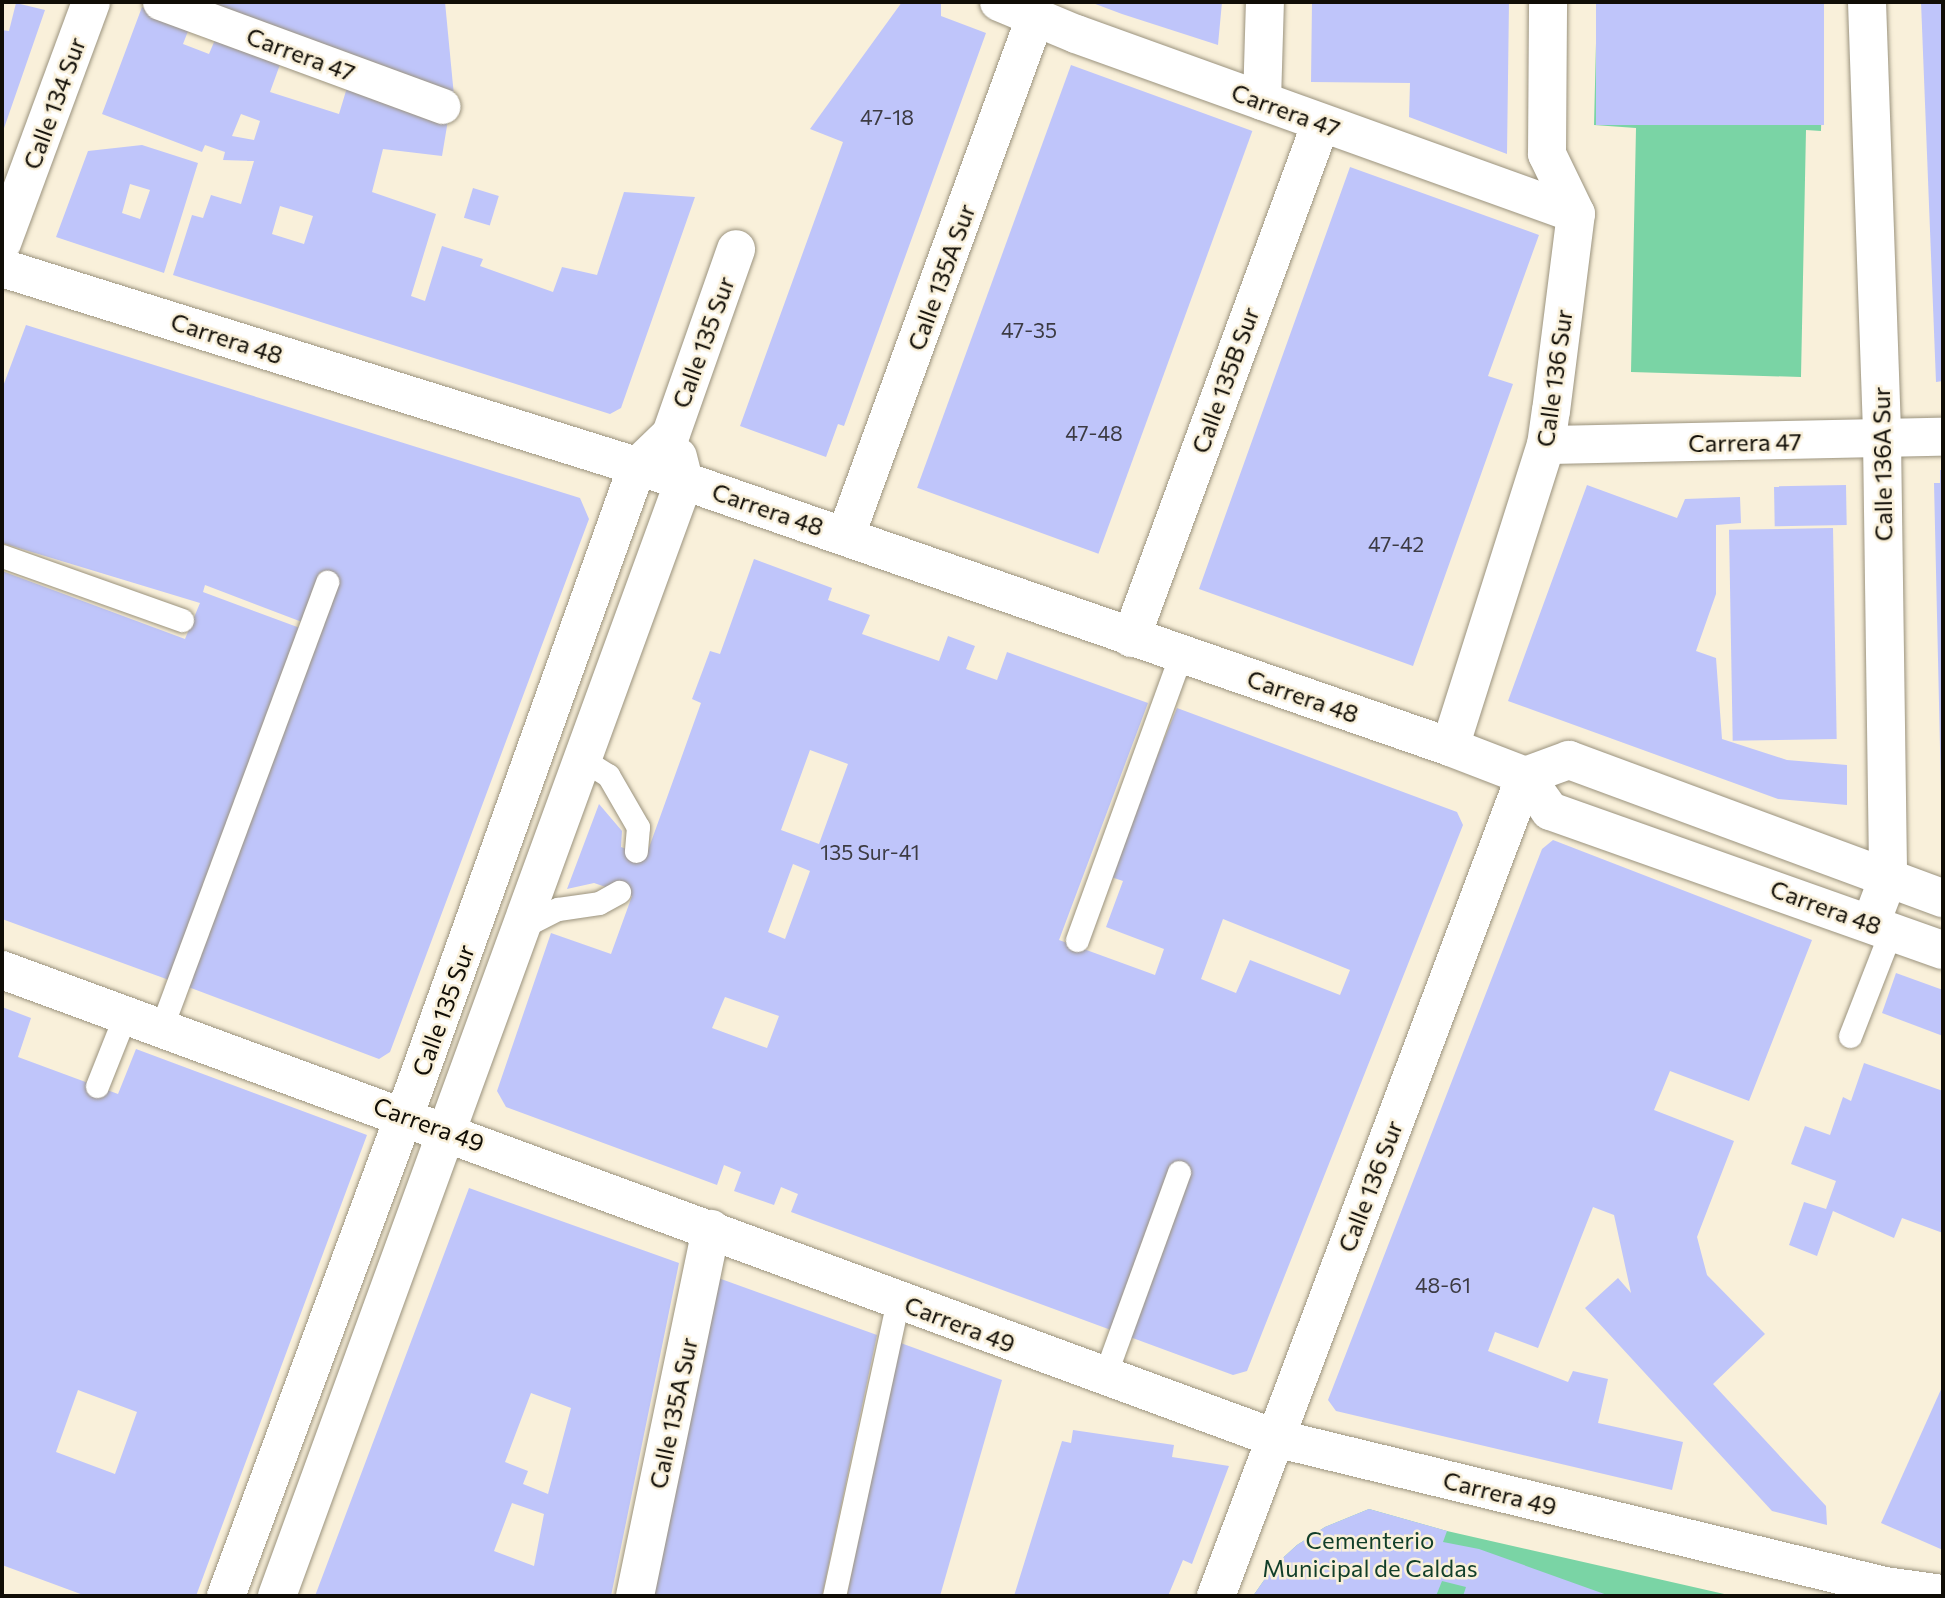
<!DOCTYPE html>
<html>
<head>
<meta charset="utf-8">
<style>
	body { margin:0 }
	#map { position:relative; width:1945px; height:1598px; overflow:hidden; background:#f9f0da; font-family:Commissioner,sans-serif }
	div>[style] { position:absolute }
	.green>* { inset:0; background:#7ad4a5 }
	.building>* { inset:0; background:#bfc5fa; transform-origin:0 0 }
	.roads { filter:drop-shadow(0 0 2px #9b937e) drop-shadow(0 0 2px #9b937e) }
	.service>* { height:23px; margin:-11.5px; padding:0 11.5px; transform-origin:11.5px; border-radius:11.5px; background:#fff }
	.pedestrian>* { height:35px; margin:-17.5px; padding:0 17.5px; transform-origin:17.5px; border-radius:17.5px; background:#fff }
	.minor>* { height:38px; margin:-19px; padding:0 19px; transform-origin:19px; border-radius:19px; background:#fff }
	.tertiary>* { height:38px; margin:-19px; padding:0 19px; transform-origin:19px; border-radius:19px; background:#fff }
	span { translate:-50% -50%; white-space:nowrap; text-align:center; line-height:1.15; -webkit-text-stroke:5px #f9f0da; paint-order:stroke }
	.number-label { font-size:21px; color:#3c3b43 }
	.number-label span { -webkit-text-stroke-width:0 }
	.street-label { font-size:24px; color:#100d06 }
	.park-label { font-size:24px; color:#113e29 }
	.frame { position:absolute; inset:0; border:4px solid #100d06; pointer-events:none }
</style>
</head>
<body>
<div id="map">
	<div class="green">
		<div style="clip-path:polygon(1597px 2px,1824px 2px,1821px 131px,1806px 130px,1801px 377px,1631px 372px,1636px 128px,1594px 125px)"></div>
		<div style="clip-path:polygon(1369px 1509px,1447px 1531px,1733px 1596px,1253px 1596px,1274px 1566px,1297px 1545px,1325px 1527px)"></div>
	</div>
	<div class="building">
		<div style="clip-path:polygon(196px 2px,445px 2px,454px 96px)"></div>
		<div style="clip-path:polygon(902px 2px,941px 2px,941px 16px,986px 33px,844px 426px,838px 424px,826px 457px,740px 426px,843px 142px,810px 129px)"></div>
		<div style="clip-path:polygon(1090px 2px,1222px 2px,1218px 45px,1122px 14px)"></div>
		<div style="clip-path:polygon(1312px 2px,1509px 2px,1507px 154px,1409px 117px,1410px 83px,1311px 82px)"></div>
		<div style="left:1596px;top:2px;width:228px;height:123px"></div>
		<div style="clip-path:polygon(1921px 2px,1943px 2px,1943px 381px,1936px 382px)"></div>
		<div style="clip-path:polygon(16px 3px,45px 10px,2px 134px,2px 30px,9px 31px)"></div>
		<div style="clip-path:polygon(evenodd,142px 7px,190px 26px,183px 44px,209px 54px,217px 35px,282px 59px,270px 92px,339px 114px,349px 81px,449px 114px,442px 156px,383px 149px,372px 192px,436px 214px,411px 296px,425px 301px,442px 246px,483px 259px,480px 266px,553px 292px,562px 267px,597px 275px,624px 192px,695px 197px,621px 408px,610px 414px,173px 275px,192px 215px,203px 218px,211px 195px,241px 204px,254px 161px,223px 160px,225px 152px,205px 145px,202px 152px,102px 114px,142px 7px,241px 114px,260px 121px,254px 140px,232px 136px,241px 114px,142px 7px,280px 206px,313px 216px,304px 244px,272px 234px,280px 206px)"></div>
		<div style="left:1071px;top:65px;width:193px;height:450px;rotate:20deg"></div>
		<div style="clip-path:polygon(evenodd,142px 145px,198px 163px,164px 273px,56px 237px,88px 151px,142px 145px,130px 184px,150px 190px,140px 219px,122px 213px,130px 184px)"></div>
		<div style="clip-path:polygon(1350px 167px,1539px 235px,1488px 376px,1513px 384px,1413px 666px,1199px 589px)"></div>
		<div style="left:473px;top:188px;width:27px;height:31px;rotate:17deg"></div>
		<div style="clip-path:polygon(26px 325px,580px 498px,589px 519px,390px 1052px,379px 1059px,183px 985px,334px 577px,320px 572px,302px 622px,205px 585px,203px 592px,300px 628px,169px 980px,2px 919px,2px 571px,185px 639px,200px 603px,2px 543px,2px 389px)"></div>
		<div style="clip-path:polygon(1940px 470px,1943px 470px,1941px 792px,1934px 483px,1940px 483px)"></div>
		<div style="clip-path:polygon(1587px 485px,1677px 518px,1685px 499px,1740px 497px,1741px 523px,1716px 525px,1716px 594px,1696px 651px,1716px 658px,1722px 739px,1787px 760px,1847px 765px,1847px 805px,1778px 799px,1508px 701px)"></div>
		<div style="left:1846px;top:485px;width:40px;height:72px;rotate:89deg"></div>
		<div style="left:1833px;top:528px;width:211px;height:104px;rotate:89deg"></div>
		<div style="clip-path:polygon(evenodd,754px 559px,832px 588px,828px 600px,870px 615px,862px 634px,939px 661px,948px 636px,975px 646px,966px 669px,997px 680px,1007px 652px,1148px 703px,1059px 940px,1155px 975px,1164px 949px,1106px 927px,1123px 881px,1108px 876px,1177px 708px,1457px 812px,1463px 825px,1247px 1371px,1233px 1375px,791px 1212px,798px 1194px,781px 1187px,774px 1205px,734px 1191px,741px 1172px,724px 1165px,717px 1185px,506px 1107px,497px 1091px,551px 933px,611px 954px,632px 896px,594px 883px,567px 889px,599px 804px,622px 831px,621px 847px,646px 856px,701px 703px,692px 699px,710px 651px,720px 654px,754px 559px,810px 750px,848px 764px,819px 844px,781px 830px,810px 750px,754px 559px,793px 864px,810px 871px,785px 939px,768px 932px,793px 864px,754px 559px,1223px 919px,1350px 970px,1340px 995px,1250px 960px,1236px 993px,1201px 979px,1223px 919px,754px 559px,725px 997px,779px 1016px,767px 1048px,712px 1028px,725px 997px)"></div>
		<div style="clip-path:polygon(1553px 840px,1812px 940px,1749px 1101px,1670px 1071px,1654px 1110px,1734px 1141px,1697px 1237px,1707px 1275px,1765px 1334px,1713px 1384px,1826px 1506px,1827px 1525px,1772px 1511px,1585px 1308px,1618px 1278px,1631px 1293px,1614px 1215px,1593px 1207px,1538px 1348px,1495px 1332px,1488px 1351px,1568px 1382px,1573px 1371px,1608px 1379px,1598px 1423px,1683px 1442px,1672px 1490px,1336px 1411px,1328px 1400px,1542px 849px)"></div>
		<div style="clip-path:polygon(1896px 973px,1943px 990px,1943px 1036px,1882px 1013px)"></div>
		<div style="clip-path:polygon(evenodd,2px 1007px,31px 1018px,18px 1057px,118px 1094px,136px 1049px,367px 1135px,196px 1596px,86px 1596px,2px 1565px,2px 1007px,78px 1390px,137px 1412px,115px 1474px,56px 1452px,78px 1390px)"></div>
		<div style="clip-path:polygon(1864px 1063px,1943px 1091px,1943px 1233px,1902px 1218px,1894px 1238px,1833px 1211px,1817px 1256px,1789px 1245px,1804px 1202px,1826px 1209px,1836px 1181px,1791px 1164px,1805px 1126px,1830px 1135px,1843px 1097px,1851px 1101px)"></div>
		<div style="clip-path:polygon(evenodd,469px 1188px,679px 1263px,611px 1596px,315px 1596px,469px 1188px,531px 1393px,571px 1408px,548px 1494px,523px 1484px,528px 1471px,505px 1462px,531px 1393px,469px 1188px,512px 1503px,544px 1514px,534px 1566px,494px 1551px,512px 1503px)"></div>
		<div style="clip-path:polygon(710px 1275px,877px 1335px,822px 1596px,648px 1596px)"></div>
		<div style="clip-path:polygon(898px 1342px,1002px 1380px,940px 1596px,847px 1596px)"></div>
		<div style="clip-path:polygon(1943px 1385px,1943px 1550px,1881px 1523px)"></div>
		<div style="clip-path:polygon(1073px 1430px,1174px 1445px,1172px 1457px,1229px 1466px,1192px 1564px,1183px 1560px,1168px 1596px,1014px 1596px,1062px 1441px,1071px 1443px)"></div>
		<div style="clip-path:polygon(1369px 1509px,1447px 1531px,1443px 1542px,1479px 1549px,1610px 1596px,1463px 1596px,1466px 1587px,1442px 1581px,1436px 1596px,1253px 1596px,1274px 1566px,1297px 1545px,1325px 1527px)"></div>
	</div>
	<div class="roads">
		<div class="service">
			<div style="left:2px;top:556px;width:191px;rotate:19.6deg"></div>
			<div style="left:582px;top:759px;width:31px;rotate:32deg"></div>
			<div style="left:608px;top:775px;width:60px;rotate:60deg"></div>
			<div style="left:638px;top:827px;width:24px;rotate:95deg"></div>
			<div style="left:524px;top:926px;width:38px;rotate:-27deg"></div>
			<div style="left:558px;top:909px;width:41px;rotate:-8.3deg"></div>
			<div style="left:599px;top:903px;width:23px;rotate:-29deg"></div>
			<div style="left:1077px;top:940px;width:303px;rotate:-70deg"></div>
			<div style="left:162px;top:1026px;width:474px;rotate:-69.6deg"></div>
			<div style="left:1850px;top:1036px;width:113px;rotate:-68.7deg"></div>
			<div style="left:97px;top:1086px;width:79px;rotate:-68.3deg"></div>
			<div style="left:1104px;top:1378px;width:219px;rotate:-70deg"></div>
			<div style="left:834px;top:1596px;width:303px;rotate:-77.8deg"></div>
		</div>
		<div class="pedestrian">
			<div style="left:160px;top:2px;width:301px;rotate:20.2deg"></div>
		</div>
		<div class="minor">
			<div style="left:999px;top:2px;width:83px;rotate:22.6deg"></div>
			<div style="left:1076px;top:34px;width:531px;rotate:19.8deg"></div>
			<div style="left:1867px;top:2px;width:437px;rotate:88deg"></div>
			<div style="left:1882px;top:439px;width:439px;rotate:89.2deg"></div>
			<div style="left:1888px;top:878px;width:48px;rotate:110.7deg"></div>
			<div style="left:1262px;top:101px;width:99px;rotate:-88.3deg"></div>
			<div style="left:2px;top:268px;width:714px;rotate:17.34deg"></div>
			<div style="left:684px;top:481px;width:811px;rotate:19.15deg"></div>
			<div style="left:1450px;top:747px;width:80px;rotate:21.1deg"></div>
			<div style="left:1525px;top:776px;width:43px;rotate:54.5deg"></div>
			<div style="left:1550px;top:811px;width:417px;rotate:19.5deg"></div>
			<div style="left:1546px;top:445px;width:397px;rotate:-1.2deg"></div>
			<div style="left:846px;top:535px;width:550px;rotate:-69.92deg"></div>
			<div style="left:1131px;top:638px;width:549px;rotate:-69.75deg"></div>
			<div style="left:1450px;top:747px;width:317px;rotate:-72.4deg"></div>
			<div style="left:1546px;top:445px;width:34px;rotate:-82deg"></div>
			<div style="left:1551px;top:411px;width:199px;rotate:-82.8deg"></div>
			<div style="left:1576px;top:214px;width:67px;rotate:-115.8deg"></div>
			<div style="left:1547px;top:154px;width:152px;rotate:-89.6deg"></div>
			<div style="left:1525px;top:776px;width:47px;rotate:-20deg"></div>
			<div style="left:1569px;top:760px;width:399px;rotate:20.3deg"></div>
			<div style="left:2px;top:970px;width:1356px;rotate:20.19deg"></div>
			<div style="left:1275px;top:1438px;width:628px;rotate:13.64deg"></div>
			<div style="left:1885px;top:1586px;width:59px;rotate:7.9deg"></div>
			<div style="left:226px;top:1596px;width:549px;rotate:-69.65deg"></div>
			<div style="left:417px;top:1081px;width:652px;rotate:-70.29deg"></div>
			<div style="left:637px;top:467px;width:47px;rotate:-44.1deg"></div>
			<div style="left:671px;top:434px;width:196px;rotate:-70.6deg"></div>
			<div style="left:277px;top:1596px;width:1187px;rotate:-69.95deg"></div>
			<div style="left:684px;top:481px;width:25px;rotate:-104deg"></div>
			<div style="left:635px;top:1596px;width:375px;rotate:-78.3deg"></div>
			<div style="left:1216px;top:1596px;width:876px;rotate:-69.35deg"></div>
		</div>
		<div class="tertiary">
			<div style="left:2px;top:243px;width:257px;rotate:-69.7deg"></div>
		</div>
	</div>
	<div class="number-label">
		<span style="left:887px;top:117px">47-18</span>
		<span style="left:1029px;top:330px">47-35</span>
		<span style="left:1094px;top:433px">47-48</span>
		<span style="left:1396px;top:544px">47-42</span>
		<span style="left:870px;top:852px">135 Sur-41</span>
		<span style="left:1443px;top:1285px">48-61</span>
	</div>
	<div class="street-label">
		<span style="left:301px;top:54px;rotate:20deg">Carrera 47</span>
		<span style="left:54px;top:103px;rotate:-70deg">Calle 134 Sur</span>
		<span style="left:1286px;top:110px;rotate:20deg">Carrera 47</span>
		<span style="left:941px;top:277px;rotate:-70deg">Calle 135A Sur</span>
		<span style="left:227px;top:338px;rotate:18deg">Carrera 48</span>
		<span style="left:703px;top:342px;rotate:-70deg">Calle 135 Sur</span>
		<span style="left:1554px;top:378px;rotate:-82deg">Calle 136 Sur</span>
		<span style="left:1225px;top:380px;rotate:-70deg">Calle 135B Sur</span>
		<span style="left:1745px;top:442px;rotate:-1deg">Carrera 47</span>
		<span style="left:1882px;top:464px;rotate:-91deg">Calle 136A Sur</span>
		<span style="left:768px;top:509px;rotate:19deg">Carrera 48</span>
		<span style="left:1303px;top:696px;rotate:19deg">Carrera 48</span>
		<span style="left:1826px;top:907px;rotate:20deg">Carrera 48</span>
		<span style="left:443px;top:1010px;rotate:-70deg">Calle 135 Sur</span>
		<span style="left:429px;top:1124px;rotate:20deg">Carrera 49</span>
		<span style="left:1370px;top:1186px;rotate:-69deg">Calle 136 Sur</span>
		<span style="left:960px;top:1324px;rotate:21deg">Carrera 49</span>
		<span style="left:673px;top:1413px;rotate:-78deg">Calle 135A Sur</span>
		<span style="left:1500px;top:1493px;rotate:14deg">Carrera 49</span>
	</div>
	<div class="park-label">
		<span style="left:1370px;top:1554px">Cementerio<br>Municipal de Caldas</span>
	</div>
	<div class="frame"></div>
</div>
</body>
</html>
